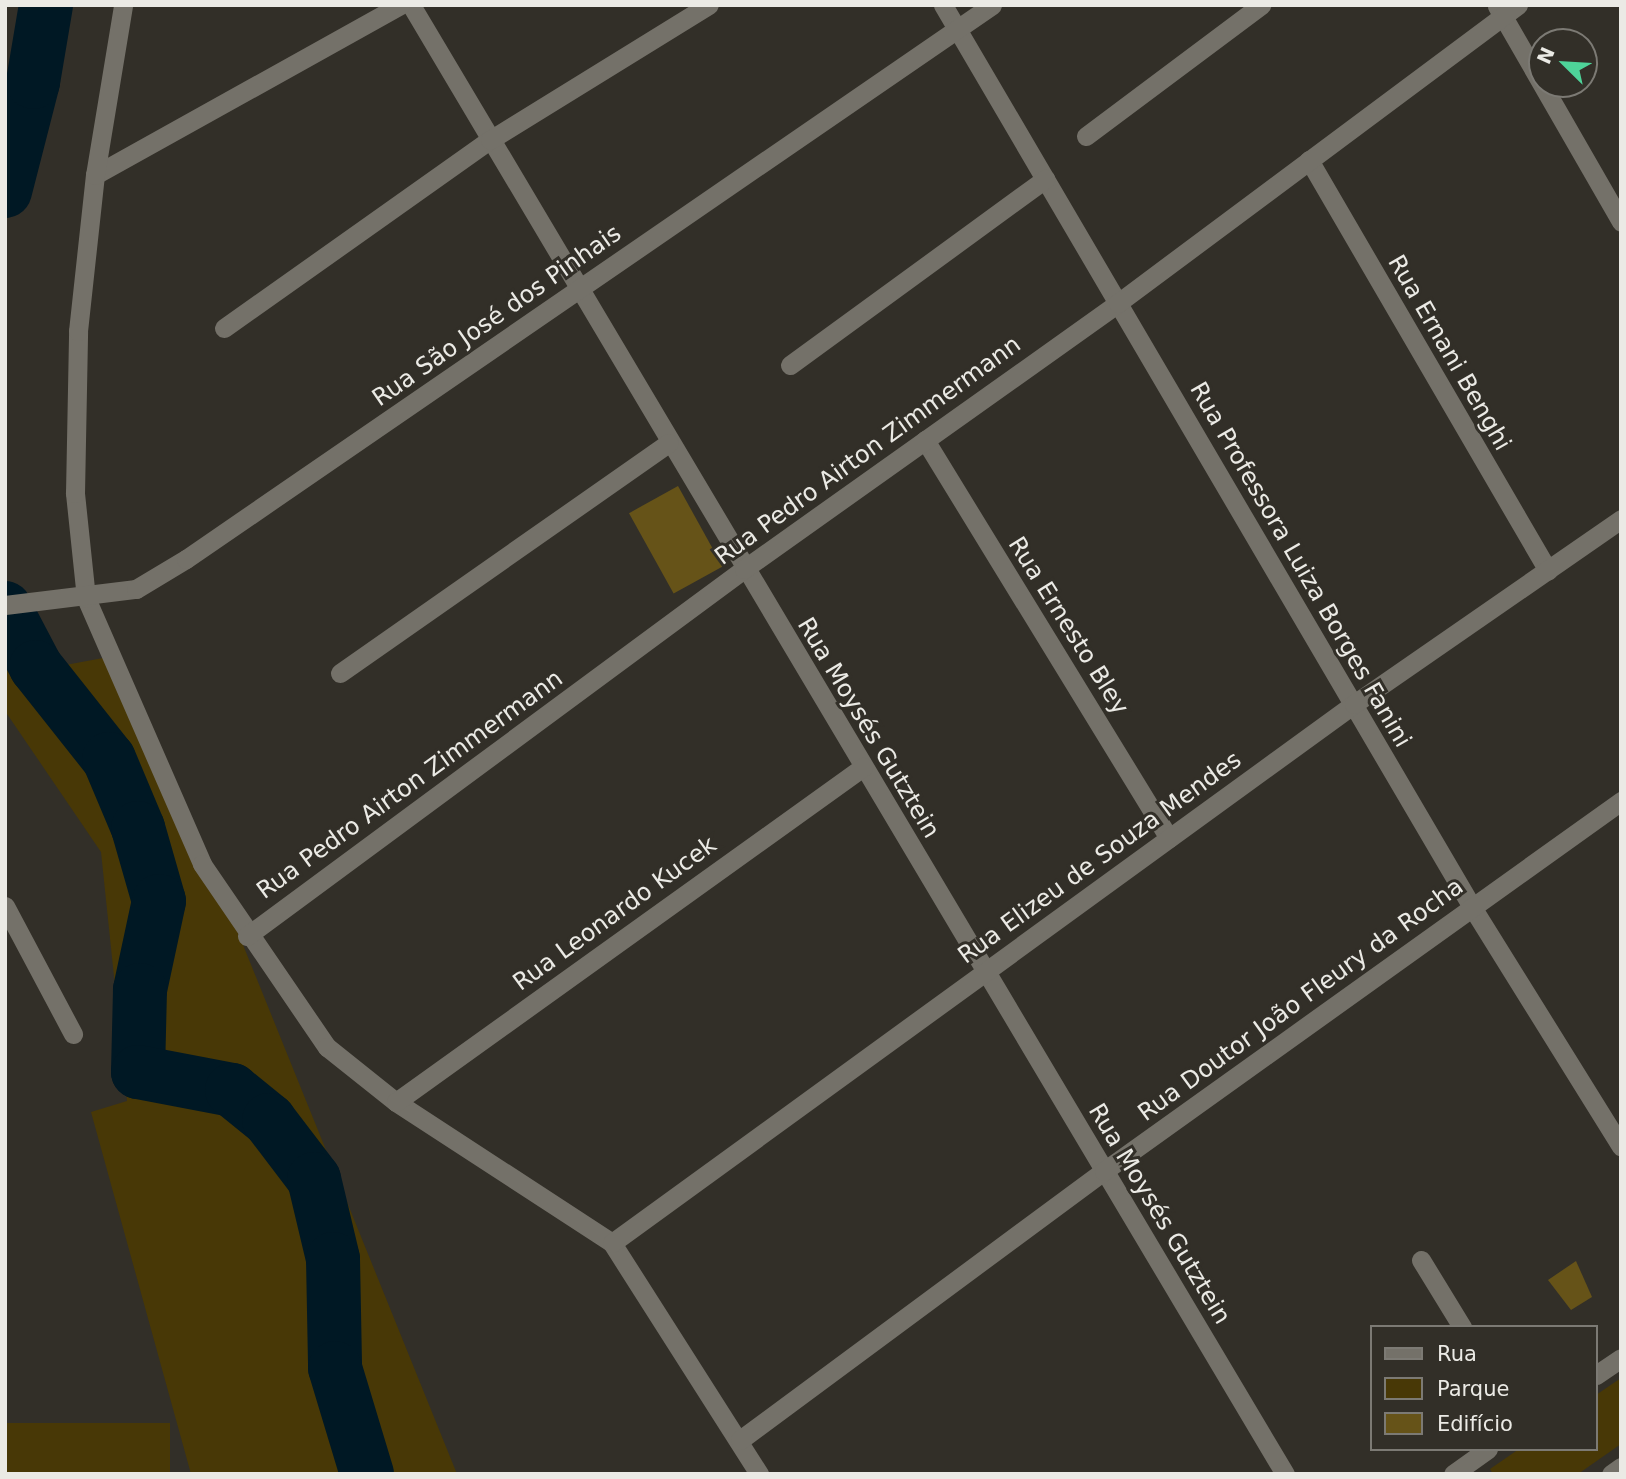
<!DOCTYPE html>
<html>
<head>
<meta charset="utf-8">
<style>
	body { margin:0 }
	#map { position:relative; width:1626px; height:1479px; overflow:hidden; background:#322f28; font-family:"DejaVu Sans",sans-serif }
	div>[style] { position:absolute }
	.green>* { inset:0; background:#483806; transform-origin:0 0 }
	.river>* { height:54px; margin:-27px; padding:0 27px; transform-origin:27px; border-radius:27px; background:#001824 }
	.building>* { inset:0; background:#665318; transform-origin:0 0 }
	.minor>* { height:19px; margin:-9.5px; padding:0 9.5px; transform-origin:9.5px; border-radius:9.5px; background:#747169 }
	.tertiary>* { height:19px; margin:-9.5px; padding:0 9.5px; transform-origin:9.5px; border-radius:9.5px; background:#747169 }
	.secondary>* { height:19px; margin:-9.5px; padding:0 9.5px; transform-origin:9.5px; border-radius:9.5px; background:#747169 }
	span { translate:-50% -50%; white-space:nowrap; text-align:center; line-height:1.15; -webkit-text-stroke:6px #322f28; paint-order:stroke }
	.street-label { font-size:24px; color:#ebeae5 }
	.frame { position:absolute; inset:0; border:7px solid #ebeae5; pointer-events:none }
	.legend { position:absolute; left:1370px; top:1325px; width:228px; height:126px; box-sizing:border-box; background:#322f28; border:2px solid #7c7a74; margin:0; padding:9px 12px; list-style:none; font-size:21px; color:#ebeae5 }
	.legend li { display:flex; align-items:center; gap:14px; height:35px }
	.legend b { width:35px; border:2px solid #7c7a74 }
	.north { position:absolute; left:1528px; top:28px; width:70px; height:70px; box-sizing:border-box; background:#322f28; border:2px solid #7c7a74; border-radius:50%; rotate:294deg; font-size:19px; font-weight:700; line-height:28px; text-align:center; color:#ebeae5 }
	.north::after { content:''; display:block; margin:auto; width:24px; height:32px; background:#4ed399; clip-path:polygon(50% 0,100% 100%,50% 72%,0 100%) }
</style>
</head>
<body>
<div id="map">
	<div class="green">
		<div style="clip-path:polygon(5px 627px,28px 672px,103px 658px,197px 831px,457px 1474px,191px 1474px,91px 1112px,127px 1101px,101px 852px,5px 711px)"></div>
		<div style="clip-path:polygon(1621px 1378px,1621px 1444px,1578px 1474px,1493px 1474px,1490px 1469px,1519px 1449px,1596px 1449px,1596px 1395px)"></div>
		<div style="left:170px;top:1423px;width:51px;height:165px;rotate:90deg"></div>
	</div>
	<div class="river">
		<div style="left:5px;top:191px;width:113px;rotate:-75.6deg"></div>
		<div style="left:33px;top:82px;width:78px;rotate:-80.4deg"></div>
		<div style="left:5px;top:608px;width:67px;rotate:62.3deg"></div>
		<div style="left:36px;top:667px;width:117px;rotate:51.6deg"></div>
		<div style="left:109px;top:759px;width:75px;rotate:67.2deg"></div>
		<div style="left:138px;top:828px;width:76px;rotate:74deg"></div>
		<div style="left:159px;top:901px;width:91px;rotate:102.1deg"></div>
		<div style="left:140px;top:990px;width:82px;rotate:91.4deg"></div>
		<div style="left:138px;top:1072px;width:96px;rotate:10.8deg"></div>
		<div style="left:232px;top:1090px;width:48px;rotate:39deg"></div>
		<div style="left:269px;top:1120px;width:74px;rotate:52.7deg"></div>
		<div style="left:314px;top:1179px;width:82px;rotate:76.6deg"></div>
		<div style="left:333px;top:1259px;width:109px;rotate:88.9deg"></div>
		<div style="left:335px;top:1368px;width:111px;rotate:73.2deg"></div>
	</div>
	<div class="building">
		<div style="left:678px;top:486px;width:92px;height:56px;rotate:61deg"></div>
		<div style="clip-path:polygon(1576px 1261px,1592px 1297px,1571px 1310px,1548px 1280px)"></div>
	</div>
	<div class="minor">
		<div style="left:411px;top:5px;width:1709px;rotate:59.25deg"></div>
		<div style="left:943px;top:5px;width:1046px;rotate:59.61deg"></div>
		<div style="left:1472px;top:907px;width:282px;rotate:58.1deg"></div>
		<div style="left:1497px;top:6px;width:249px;rotate:60.1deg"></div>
		<div style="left:1086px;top:136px;width:219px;rotate:-36.8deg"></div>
		<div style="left:1309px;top:160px;width:475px;rotate:59.8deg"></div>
		<div style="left:95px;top:175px;width:349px;rotate:-29.1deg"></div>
		<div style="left:224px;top:328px;width:326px;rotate:-35.3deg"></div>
		<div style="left:490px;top:140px;width:257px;rotate:-31.7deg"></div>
		<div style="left:790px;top:365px;width:316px;rotate:-36.1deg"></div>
		<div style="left:925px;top:440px;width:467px;rotate:58.5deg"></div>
		<div style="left:86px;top:598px;width:290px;rotate:66.4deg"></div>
		<div style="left:202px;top:864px;width:222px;rotate:55.7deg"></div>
		<div style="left:327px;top:1047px;width:88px;rotate:38.6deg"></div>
		<div style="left:396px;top:1102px;width:258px;rotate:33.1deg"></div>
		<div style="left:612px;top:1243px;width:274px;rotate:57.5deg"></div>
		<div style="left:340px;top:673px;width:401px;rotate:-35deg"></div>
		<div style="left:5px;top:906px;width:145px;rotate:62deg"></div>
		<div style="left:247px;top:936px;width:618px;rotate:-36.44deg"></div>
		<div style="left:744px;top:569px;width:459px;rotate:-35.4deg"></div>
		<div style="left:1118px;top:303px;width:499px;rotate:-36.7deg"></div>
		<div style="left:396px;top:1102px;width:575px;rotate:-35.65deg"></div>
		<div style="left:612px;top:1243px;width:917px;rotate:-36deg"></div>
		<div style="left:1354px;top:704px;width:325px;rotate:-34.7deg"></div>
		<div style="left:1421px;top:1260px;width:79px;rotate:58.5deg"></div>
		<div style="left:740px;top:1440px;width:453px;rotate:-36.5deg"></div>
		<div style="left:1104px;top:1171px;width:636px;rotate:-35.59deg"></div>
	</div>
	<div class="tertiary">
		<div style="left:86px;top:598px;width:106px;rotate:-96deg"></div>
		<div style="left:75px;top:493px;width:162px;rotate:-88.9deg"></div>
		<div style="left:78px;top:331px;width:157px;rotate:-83.8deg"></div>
		<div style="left:95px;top:175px;width:172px;rotate:-80.6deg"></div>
		<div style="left:5px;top:605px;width:132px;rotate:-7deg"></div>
		<div style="left:136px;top:589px;width:58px;rotate:-31deg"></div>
		<div style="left:186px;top:559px;width:978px;rotate:-34.5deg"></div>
	</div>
	<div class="secondary">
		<div style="left:1596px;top:1375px;width:30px;rotate:-34deg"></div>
		<div style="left:1453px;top:1474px;width:43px;rotate:-35.5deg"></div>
		<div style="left:1611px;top:1474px;width:12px;rotate:-35deg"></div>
	</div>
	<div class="street-label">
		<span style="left:497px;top:316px;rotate:-35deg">Rua São José dos Pinhais</span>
		<span style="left:1449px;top:353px;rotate:60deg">Rua Ernani Benghi</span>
		<span style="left:868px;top:451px;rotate:-36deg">Rua Pedro Airton Zimmermann</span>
		<span style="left:1300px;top:565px;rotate:60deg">Rua Professora Luiza Borges Fanini</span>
		<span style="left:1068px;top:626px;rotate:58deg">Rua Ernesto Bley</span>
		<span style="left:868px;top:728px;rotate:59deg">Rua Moysés Gutztein</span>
		<span style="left:410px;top:785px;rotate:-36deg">Rua Pedro Airton Zimmermann</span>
		<span style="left:1100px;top:858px;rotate:-36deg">Rua Elizeu de Souza Mendes</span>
		<span style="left:615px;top:914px;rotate:-36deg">Rua Leonardo Kucek</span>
		<span style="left:1301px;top:1000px;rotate:-36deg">Rua Doutor João Fleury da Rocha</span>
		<span style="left:1159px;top:1214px;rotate:59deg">Rua Moysés Gutztein</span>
	</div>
	<div class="frame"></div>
	<ul class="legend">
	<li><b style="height:9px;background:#747169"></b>Rua</li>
	<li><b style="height:19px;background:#483806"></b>Parque</li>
	<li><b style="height:19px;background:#665318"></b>Edifício</li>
	</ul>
	<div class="north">N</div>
</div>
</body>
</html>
